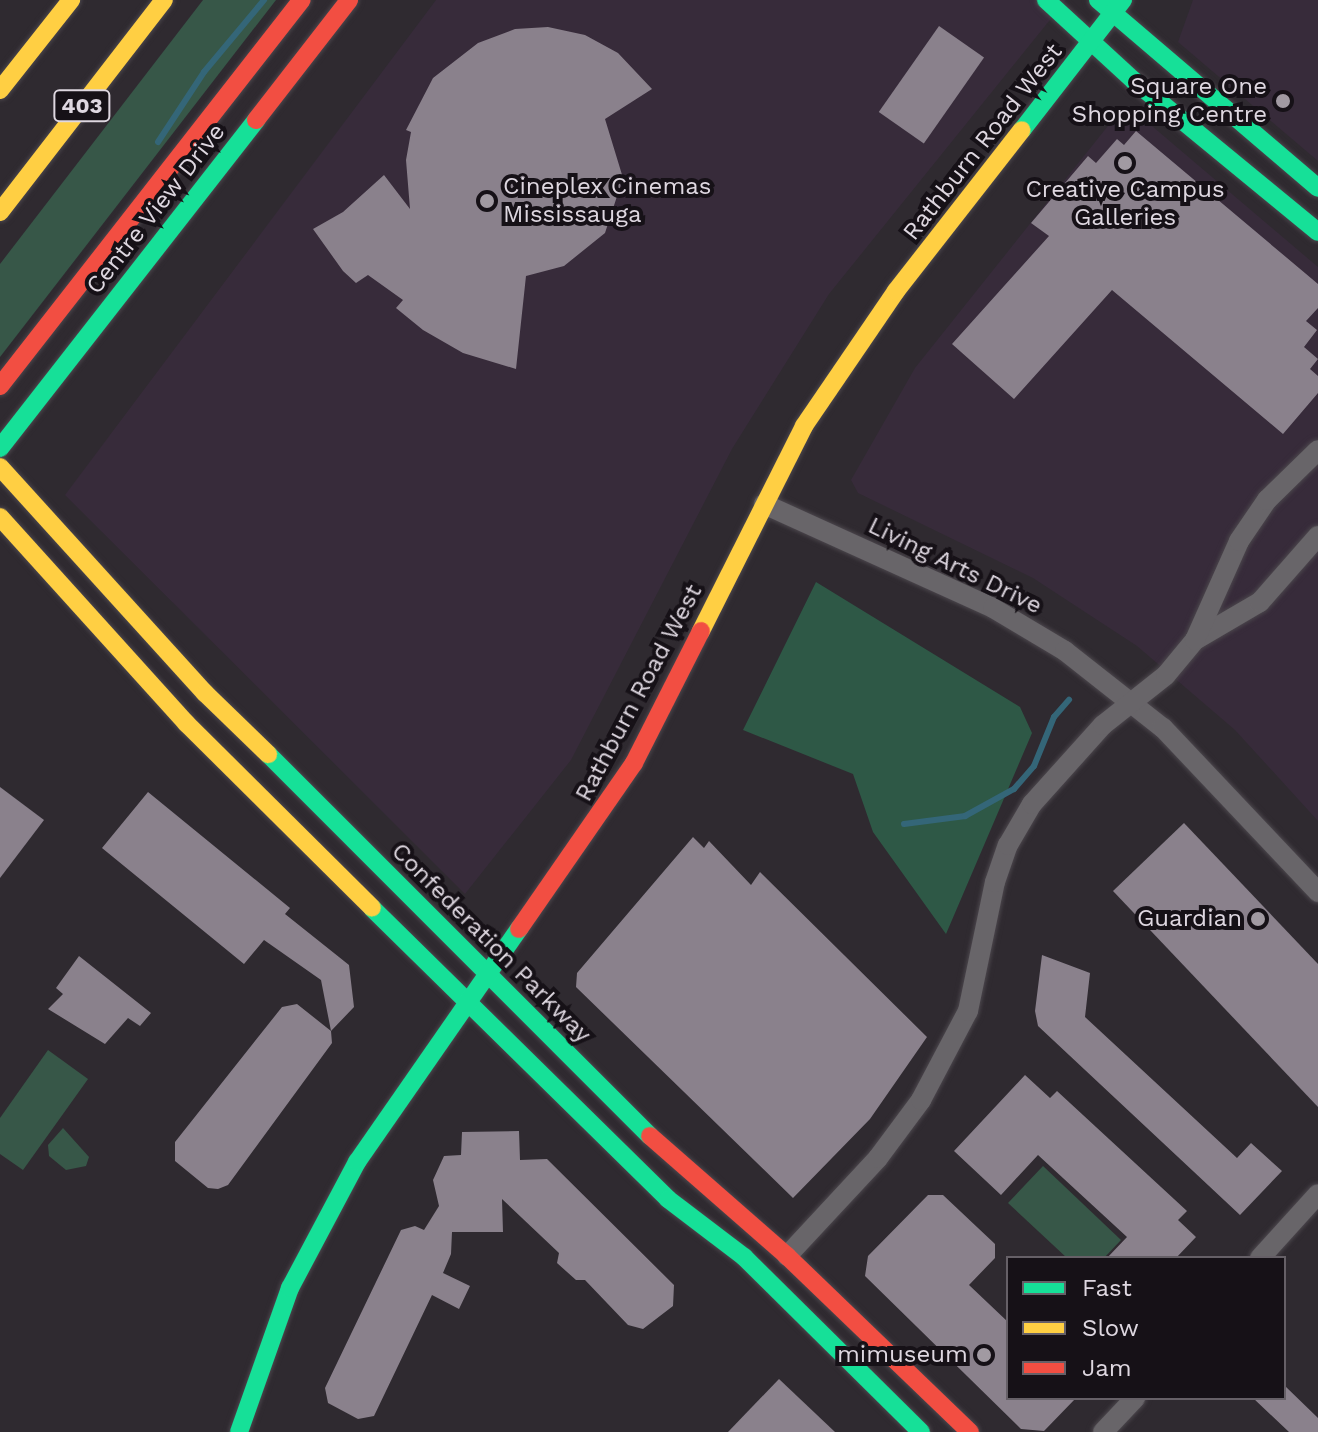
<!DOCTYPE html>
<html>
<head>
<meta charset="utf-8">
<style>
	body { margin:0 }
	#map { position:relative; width:1318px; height:1432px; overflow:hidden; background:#2f2a30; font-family:"Work Sans",sans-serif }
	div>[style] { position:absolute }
	.built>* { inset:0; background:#372b3a }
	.green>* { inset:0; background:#375748 }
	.forest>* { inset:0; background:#2e5846 }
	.stream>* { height:6px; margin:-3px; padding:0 3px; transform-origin:3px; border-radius:3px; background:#346678 }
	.building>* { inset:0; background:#8a818c; transform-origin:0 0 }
	.roads { filter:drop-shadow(0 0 2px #4b464c) drop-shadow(0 0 2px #4b464c) }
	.street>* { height:20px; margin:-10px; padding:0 10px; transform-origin:10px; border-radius:10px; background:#686569 }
	.fast>* { height:18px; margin:-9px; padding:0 9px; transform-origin:9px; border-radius:9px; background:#16e098 }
	.slow>* { height:18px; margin:-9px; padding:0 9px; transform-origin:9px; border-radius:9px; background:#ffcf43 }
	.jam>* { height:18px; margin:-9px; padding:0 9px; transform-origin:9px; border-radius:9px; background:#f24e42 }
	.dots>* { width:22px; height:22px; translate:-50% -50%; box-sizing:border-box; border:4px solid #161117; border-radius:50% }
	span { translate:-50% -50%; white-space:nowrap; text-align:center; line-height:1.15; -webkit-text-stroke:8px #161117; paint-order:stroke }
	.shield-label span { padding:2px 6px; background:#161117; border:2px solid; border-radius:6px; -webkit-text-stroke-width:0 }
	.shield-label { font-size:22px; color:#ded7e0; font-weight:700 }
	.poi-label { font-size:24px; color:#ded7e0 }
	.right { translate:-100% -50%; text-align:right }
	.left { translate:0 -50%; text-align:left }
	.street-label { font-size:24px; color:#ded7e0 }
	.legend { position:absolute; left:1006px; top:1256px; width:280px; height:144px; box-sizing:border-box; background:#161117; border:2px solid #666067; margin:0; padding:10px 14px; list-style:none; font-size:24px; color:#ded7e0 }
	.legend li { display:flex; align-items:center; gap:16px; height:40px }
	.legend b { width:40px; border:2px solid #666067 }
</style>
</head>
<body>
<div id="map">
	<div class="built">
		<div style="clip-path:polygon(436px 0,1066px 0,829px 294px,732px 449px,571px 760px,465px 894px,65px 495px)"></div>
		<div style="clip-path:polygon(1193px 0,1318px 0,1318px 161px,1178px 42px)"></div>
		<div style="clip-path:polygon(1123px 107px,1132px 109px,1318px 267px,1318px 821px,1235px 730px,1137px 646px,1033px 578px,858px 493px,851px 480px,915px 368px)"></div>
	</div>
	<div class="green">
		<div style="clip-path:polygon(203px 0,276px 0,0 357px,0 264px)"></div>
		<div style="clip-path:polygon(48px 1050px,88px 1079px,23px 1170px,0 1154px,0 1118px)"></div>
		<div style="clip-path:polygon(63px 1128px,89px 1157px,86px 1166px,66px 1170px,49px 1156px,48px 1145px)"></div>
		<div style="clip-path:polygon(1043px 1166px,1121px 1240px,1104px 1258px,1067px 1258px,1008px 1203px)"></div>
	</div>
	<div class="forest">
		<div style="clip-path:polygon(816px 582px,1020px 707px,1032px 733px,946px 934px,873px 832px,853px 774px,743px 730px)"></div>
	</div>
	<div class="stream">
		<div style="left:158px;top:142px;width:84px;rotate:-56.7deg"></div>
		<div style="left:204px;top:72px;width:94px;rotate:-50.2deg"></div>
		<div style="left:904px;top:824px;width:62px;rotate:-7.5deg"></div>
		<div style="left:965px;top:816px;width:56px;rotate:-28.9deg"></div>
		<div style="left:1014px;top:789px;width:30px;rotate:-49deg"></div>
		<div style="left:1034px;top:766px;width:53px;rotate:-67.8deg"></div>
		<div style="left:1054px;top:717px;width:23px;rotate:-49deg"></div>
	</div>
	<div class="building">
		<div style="left:939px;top:26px;width:55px;height:105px;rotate:35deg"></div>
		<div style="clip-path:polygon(548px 27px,585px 35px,618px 53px,652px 89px,605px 119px,623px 178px,605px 233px,564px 266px,526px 276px,516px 369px,463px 353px,423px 330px,396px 308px,403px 300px,368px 275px,356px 283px,343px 271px,313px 229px,343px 212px,384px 175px,410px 209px,406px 160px,411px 132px,406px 130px,433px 78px,478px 43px,515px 29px)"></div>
		<div style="clip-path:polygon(1136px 131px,1318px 284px,1318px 308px,1306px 321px,1317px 330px,1304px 347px,1318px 359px,1310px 369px,1318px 376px,1318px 393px,1283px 434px,1112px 290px,1014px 399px,952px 344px,1049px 236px,1031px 223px,1088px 156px,1096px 163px,1117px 139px,1124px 145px)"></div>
		<div style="clip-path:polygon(0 787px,44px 820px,0 878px)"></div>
		<div style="clip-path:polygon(148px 792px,290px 908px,285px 914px,349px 965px,354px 1007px,331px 1031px,332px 1043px,228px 1185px,218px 1189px,208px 1188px,175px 1161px,175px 1142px,282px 1007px,297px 1004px,331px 1031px,321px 980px,264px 940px,244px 964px,102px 848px)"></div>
		<div style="clip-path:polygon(1184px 823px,1318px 964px,1318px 1107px,1113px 891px)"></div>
		<div style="clip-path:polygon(693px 837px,704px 848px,709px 841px,751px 885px,760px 872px,927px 1037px,870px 1119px,793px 1198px,576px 987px,577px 973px)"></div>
		<div style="clip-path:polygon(1042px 955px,1090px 973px,1085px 1017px,1237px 1158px,1251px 1143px,1282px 1171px,1240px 1215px,1038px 1026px,1035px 1011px)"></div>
		<div style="clip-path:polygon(79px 956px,151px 1013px,140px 1026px,128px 1018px,105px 1044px,48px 1009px,63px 994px,56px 988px)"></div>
		<div style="clip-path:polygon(1025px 1075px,1050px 1098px,1057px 1091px,1187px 1211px,1178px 1220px,1196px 1237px,1176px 1258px,1107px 1258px,1127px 1237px,1038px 1155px,1001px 1195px,954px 1151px)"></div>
		<div style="clip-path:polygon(519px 1131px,520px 1160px,547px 1159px,674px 1285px,673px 1306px,643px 1329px,628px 1325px,585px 1280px,576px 1280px,557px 1263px,559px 1253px,502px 1199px,503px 1232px,452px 1232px,451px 1254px,443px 1273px,470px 1286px,459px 1309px,432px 1295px,374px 1416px,358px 1419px,328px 1403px,325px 1388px,401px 1230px,415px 1226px,424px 1230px,439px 1206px,433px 1180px,444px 1156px,461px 1155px,462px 1132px)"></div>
		<div style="clip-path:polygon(928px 1195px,943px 1195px,995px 1244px,995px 1258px,969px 1285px,1008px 1322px,1008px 1398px,1076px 1398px,1044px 1431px,1021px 1429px,865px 1276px,868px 1256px)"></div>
		<div style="clip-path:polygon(779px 1379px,835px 1432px,728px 1432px)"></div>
		<div style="clip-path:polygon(1284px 1385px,1318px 1418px,1318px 1432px,1289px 1432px,1253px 1398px,1284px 1398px)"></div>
	</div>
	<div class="roads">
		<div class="street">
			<div style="left:764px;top:504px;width:252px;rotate:24.4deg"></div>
			<div style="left:993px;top:608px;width:84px;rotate:30.8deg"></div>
			<div style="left:1065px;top:651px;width:125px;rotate:38.2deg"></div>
			<div style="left:1163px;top:728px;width:226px;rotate:46.6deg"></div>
			<div style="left:1195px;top:640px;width:75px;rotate:-30.3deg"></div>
			<div style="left:1260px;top:602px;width:88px;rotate:-48.7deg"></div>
			<div style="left:787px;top:1256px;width:134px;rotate:-47.1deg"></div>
			<div style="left:878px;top:1158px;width:72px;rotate:-53.4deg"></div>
			<div style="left:921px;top:1100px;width:101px;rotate:-62.2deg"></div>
			<div style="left:968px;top:1011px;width:132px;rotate:-78.2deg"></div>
			<div style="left:995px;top:882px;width:39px;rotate:-71deg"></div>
			<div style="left:1008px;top:845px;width:48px;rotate:-59.7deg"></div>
			<div style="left:1032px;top:804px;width:106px;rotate:-48.1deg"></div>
			<div style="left:1103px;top:725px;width:80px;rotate:-38.4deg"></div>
			<div style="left:1166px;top:675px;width:45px;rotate:-50.4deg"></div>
			<div style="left:1195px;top:640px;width:108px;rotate:-66deg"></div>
			<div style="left:1239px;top:541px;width:50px;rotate:-55.7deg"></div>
			<div style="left:1267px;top:500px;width:71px;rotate:-44.4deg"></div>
			<div style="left:1260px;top:1258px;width:86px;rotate:-47.8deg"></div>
			<div style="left:1103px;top:1432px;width:47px;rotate:-46.7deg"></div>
		</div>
		<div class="fast">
			<div style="left:1046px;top:0;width:118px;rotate:42.6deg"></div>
			<div style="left:1133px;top:80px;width:239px;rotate:39.4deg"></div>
			<div style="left:1098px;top:0;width:289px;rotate:40.5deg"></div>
			<div style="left:1022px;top:130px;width:165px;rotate:-52.2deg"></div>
			<div style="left:0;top:448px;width:416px;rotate:-52deg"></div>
			<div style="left:268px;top:754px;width:540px;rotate:45deg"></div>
			<div style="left:372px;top:908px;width:415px;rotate:44.5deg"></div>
			<div style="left:668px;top:1199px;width:96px;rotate:37.3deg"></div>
			<div style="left:744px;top:1257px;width:249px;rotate:44.7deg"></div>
			<div style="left:239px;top:1432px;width:153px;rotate:-70.5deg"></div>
			<div style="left:290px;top:1288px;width:143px;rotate:-62deg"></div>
			<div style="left:357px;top:1162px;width:284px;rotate:-55.2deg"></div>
		</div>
		<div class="slow">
			<div style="left:0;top:90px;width:115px;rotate:-51.7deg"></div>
			<div style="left:0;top:212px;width:268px;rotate:-52.3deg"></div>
			<div style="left:0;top:467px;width:305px;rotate:47.8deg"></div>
			<div style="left:205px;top:693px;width:88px;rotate:44.1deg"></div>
			<div style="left:0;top:517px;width:278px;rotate:47.9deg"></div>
			<div style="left:186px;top:723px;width:262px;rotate:44.8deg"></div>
			<div style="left:701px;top:631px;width:229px;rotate:-63.3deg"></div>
			<div style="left:804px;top:426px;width:163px;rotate:-55.7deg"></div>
			<div style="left:896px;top:291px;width:204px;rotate:-52deg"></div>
		</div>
		<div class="jam">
			<div style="left:256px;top:120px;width:152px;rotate:-52.2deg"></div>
			<div style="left:0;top:386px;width:490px;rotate:-52deg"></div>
			<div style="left:519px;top:929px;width:202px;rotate:-55.3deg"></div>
			<div style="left:634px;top:763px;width:148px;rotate:-63.1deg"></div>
			<div style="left:650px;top:1136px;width:182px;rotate:41.2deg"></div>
			<div style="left:787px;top:1256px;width:254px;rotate:43.9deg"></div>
		</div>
	</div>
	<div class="dots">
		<div style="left:1283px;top:101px;background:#a19aa2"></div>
		<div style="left:1125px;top:163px;background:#a19aa2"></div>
		<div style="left:487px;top:201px;background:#a19aa2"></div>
		<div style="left:1258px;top:919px;background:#a19aa2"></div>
		<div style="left:984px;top:1355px;background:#a19aa2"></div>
	</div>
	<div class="shield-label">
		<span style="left:82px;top:106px">403</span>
	</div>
	<div class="poi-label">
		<span class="right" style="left:1267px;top:101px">Square One<br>Shopping Centre</span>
		<span class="left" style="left:503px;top:201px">Cineplex Cinemas<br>Mississauga</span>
		<span style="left:1125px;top:204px">Creative Campus<br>Galleries</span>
		<span class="right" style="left:1242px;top:919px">Guardian</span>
		<span class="right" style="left:968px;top:1355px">mimuseum</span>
	</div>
	<div class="street-label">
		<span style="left:983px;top:142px;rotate:-52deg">Rathburn Road West</span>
		<span style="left:156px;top:209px;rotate:-52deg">Centre View Drive</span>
		<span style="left:955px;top:566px;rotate:26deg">Living Arts Drive</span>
		<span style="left:639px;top:693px;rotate:-62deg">Rathburn Road West</span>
		<span style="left:491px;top:943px;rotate:45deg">Confederation Parkway</span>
	</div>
	<ul class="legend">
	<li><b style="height:10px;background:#16e098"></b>Fast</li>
	<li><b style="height:10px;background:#ffcf43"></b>Slow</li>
	<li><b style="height:10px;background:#f24e42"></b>Jam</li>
	</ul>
</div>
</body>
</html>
